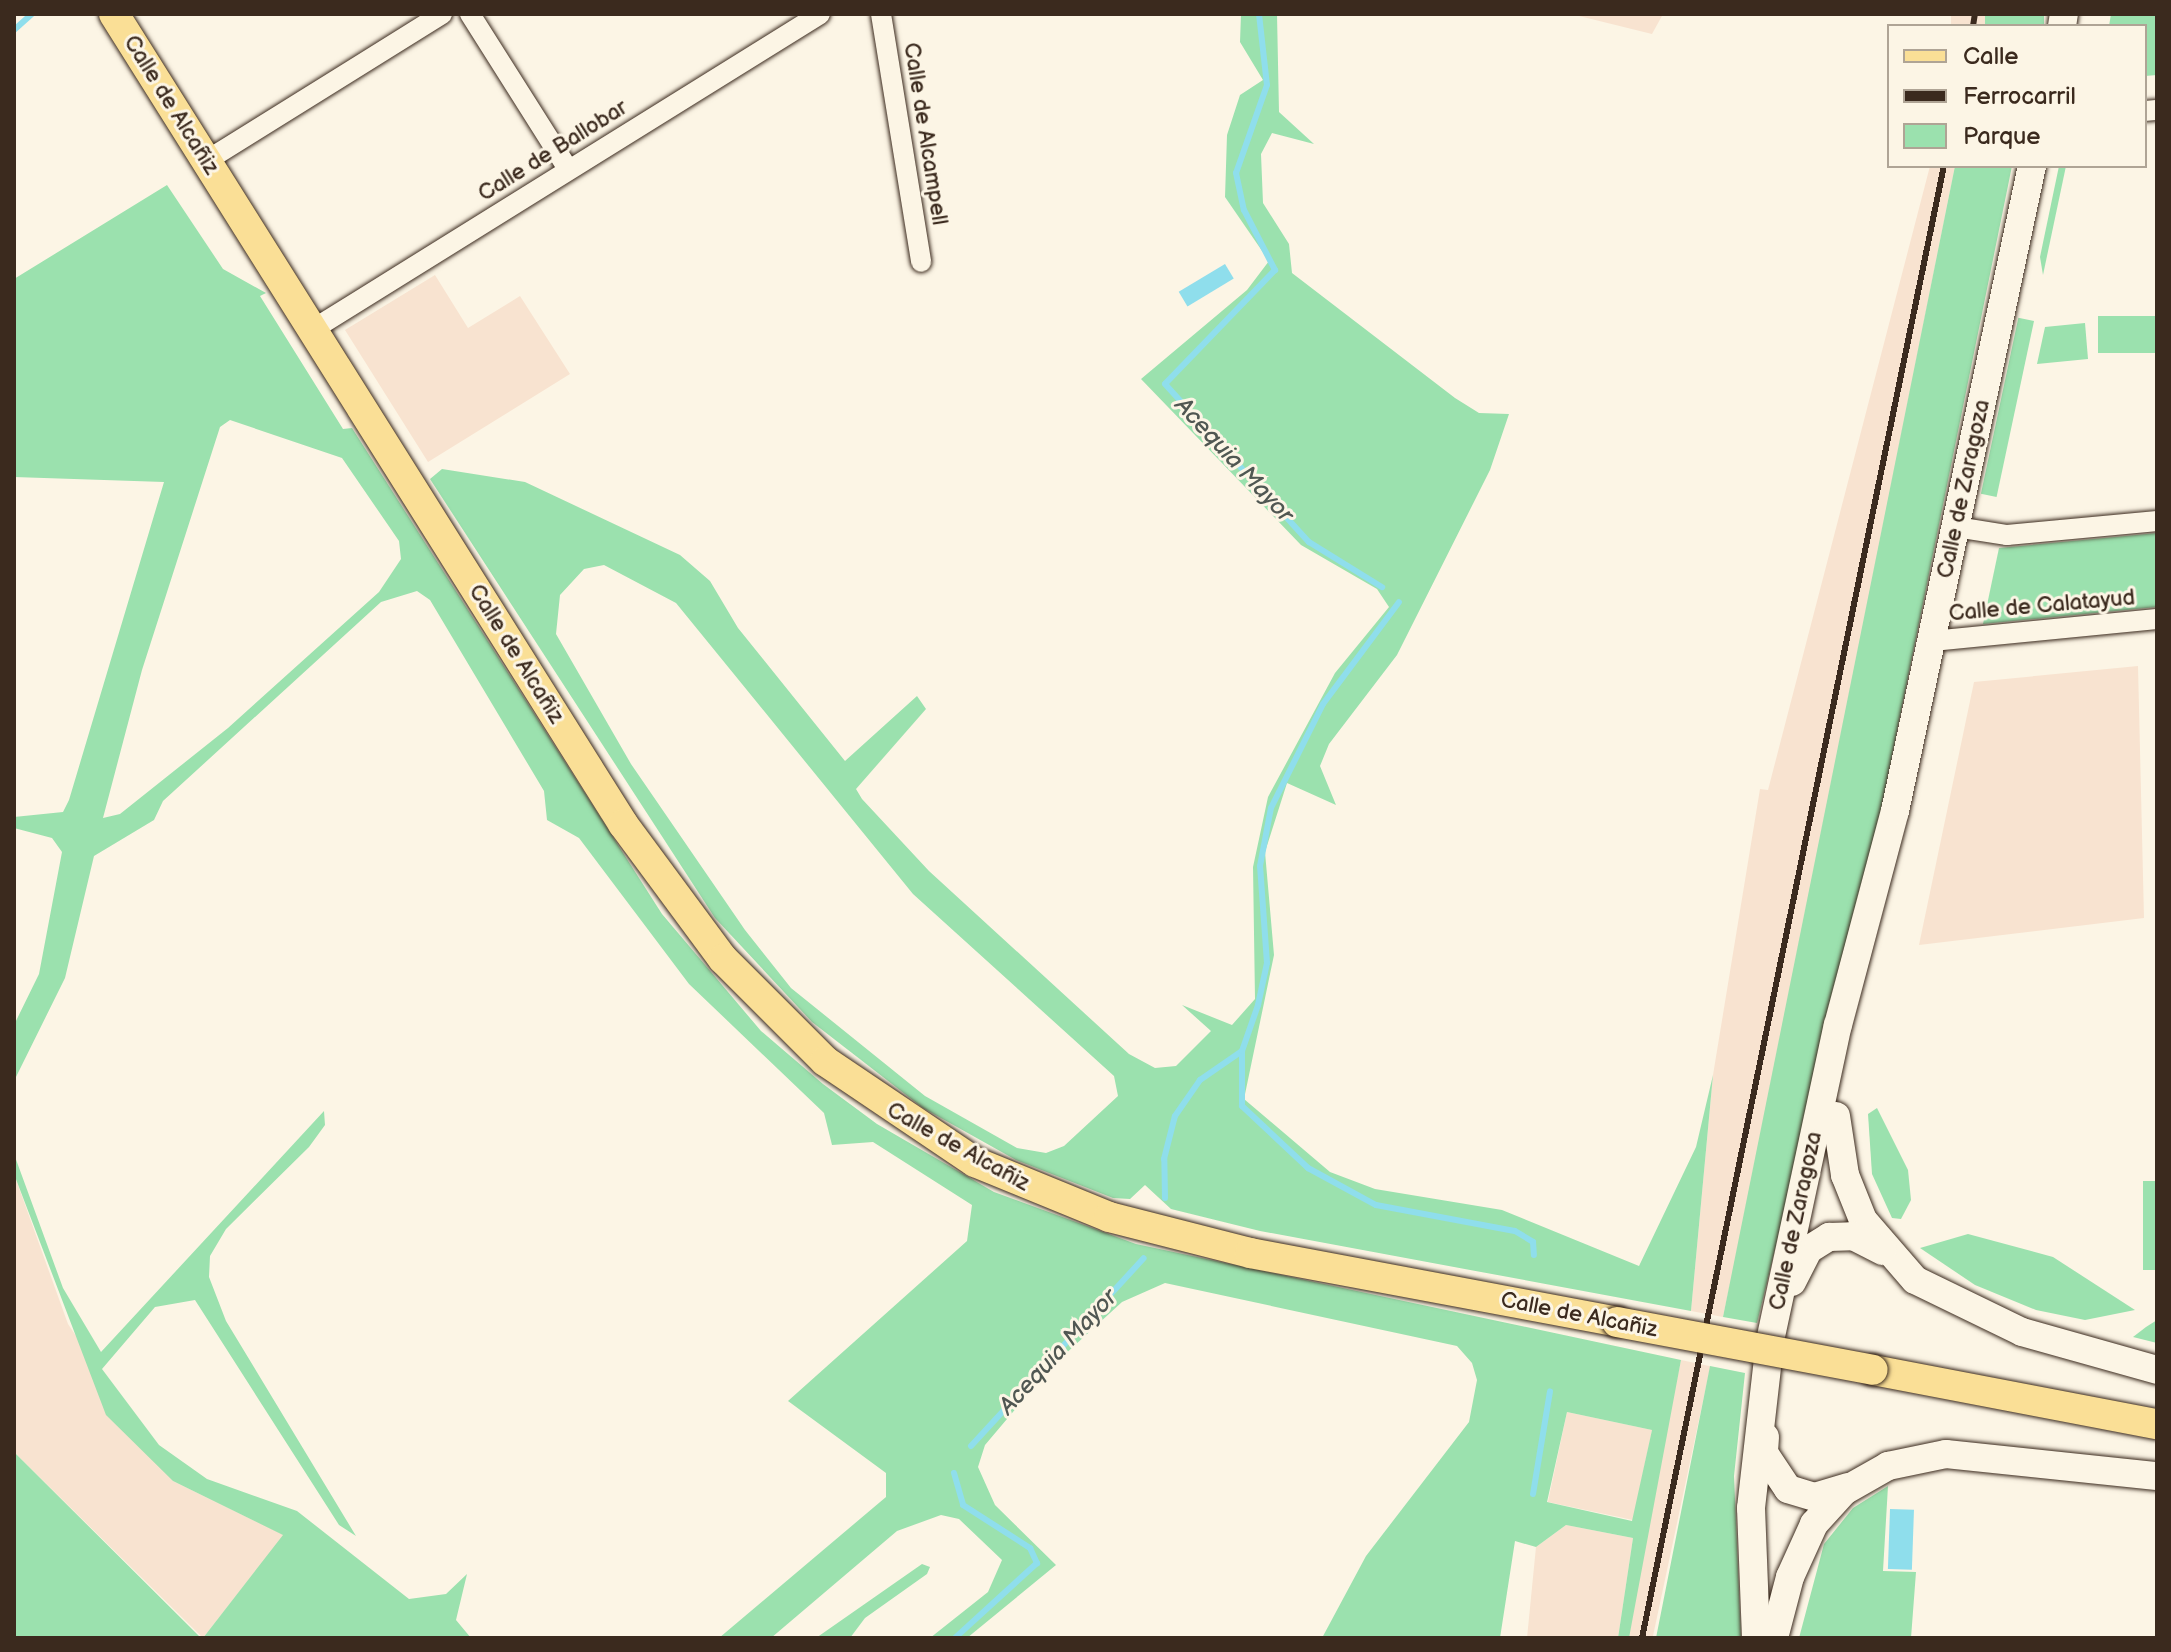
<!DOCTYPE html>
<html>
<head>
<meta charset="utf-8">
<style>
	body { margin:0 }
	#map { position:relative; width:2171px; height:1652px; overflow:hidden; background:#fcf5e5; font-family:"Balsamiq Sans",sans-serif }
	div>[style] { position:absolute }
	.built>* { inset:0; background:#f8e3d0; transform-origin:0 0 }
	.green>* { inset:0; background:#9be1ae; transform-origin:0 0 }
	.water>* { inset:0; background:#8fdeec; transform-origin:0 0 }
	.stream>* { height:6px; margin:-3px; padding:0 3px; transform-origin:3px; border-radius:3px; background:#8fdeec }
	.roads { filter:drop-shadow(0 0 2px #3b2a1e) drop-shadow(0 0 2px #3b2a1e) }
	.street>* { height:20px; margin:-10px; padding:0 10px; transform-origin:10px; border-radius:10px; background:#fcf5e5 }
	.secondary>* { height:28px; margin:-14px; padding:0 14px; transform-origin:14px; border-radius:14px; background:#fcf5e5 }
	.primary>* { height:30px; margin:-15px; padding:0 15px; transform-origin:15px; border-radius:15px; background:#fadf96 }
	.rail>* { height:6px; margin:-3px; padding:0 3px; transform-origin:3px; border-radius:3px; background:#3b2a1e }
	.bridges { filter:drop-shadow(0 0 2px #3b2a1e) drop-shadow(0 0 2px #3b2a1e) }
	.primary-bridge>* { height:30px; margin:-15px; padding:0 15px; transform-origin:15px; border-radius:15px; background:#fadf96 }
	span { translate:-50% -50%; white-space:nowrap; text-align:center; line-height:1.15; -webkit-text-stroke:6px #fcf5e5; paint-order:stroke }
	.street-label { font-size:22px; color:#3b2a1e }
	.water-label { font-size:24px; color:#505752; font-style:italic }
	.frame { position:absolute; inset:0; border:16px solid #3b2a1e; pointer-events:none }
	.legend { position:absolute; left:1887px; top:24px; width:260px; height:144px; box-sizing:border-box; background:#fcf5e5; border:2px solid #afa495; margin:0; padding:10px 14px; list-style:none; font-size:24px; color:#3b2a1e }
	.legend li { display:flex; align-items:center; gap:16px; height:40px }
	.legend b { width:40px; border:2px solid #afa495 }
</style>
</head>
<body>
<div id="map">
	<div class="built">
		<div style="clip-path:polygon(1571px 14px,1663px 14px,1652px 34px)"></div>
		<div style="left:1951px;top:14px;width:34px;height:12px"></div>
		<div style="clip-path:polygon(1930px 166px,1955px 166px,1755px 1169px,1723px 1317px,1691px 1311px,1713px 1075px,1760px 789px,1768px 790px)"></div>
		<div style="clip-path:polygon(435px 275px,468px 328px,520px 296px,570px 374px,428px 462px,345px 330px)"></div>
		<div style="clip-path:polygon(2138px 666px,2144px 918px,1919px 945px,1974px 682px)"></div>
		<div style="clip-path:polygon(14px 1174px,68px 1324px,173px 1481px,284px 1535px,203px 1638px,14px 1452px)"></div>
		<div style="left:1681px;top:1360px;width:30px;height:283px;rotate:12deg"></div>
		<div style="left:1567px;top:1412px;width:87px;height:92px;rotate:12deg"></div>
		<div style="clip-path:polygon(1566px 1525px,1633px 1538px,1618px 1638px,1527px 1638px,1536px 1547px)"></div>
	</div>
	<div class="green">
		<div style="clip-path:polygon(evenodd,1241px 14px,1277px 14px,1279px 112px,1314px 144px,1272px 133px,1261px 154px,1263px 203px,1289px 244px,1292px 273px,1455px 398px,1479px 413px,1509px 414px,1490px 470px,1397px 655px,1329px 744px,1320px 766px,1336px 805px,1287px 783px,1265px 852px,1274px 955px,1244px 1099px,1330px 1172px,1375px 1189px,1502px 1210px,1639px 1266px,1696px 1147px,1713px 1075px,1691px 1311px,1260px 1231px,1171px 1209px,1145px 1185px,1130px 1199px,1113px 1198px,1016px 1160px,923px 1108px,812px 1022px,715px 918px,430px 479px,442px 469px,525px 482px,680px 555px,710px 581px,738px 628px,845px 761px,917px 696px,926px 709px,856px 789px,862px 799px,929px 871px,1129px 1054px,1155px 1068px,1176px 1066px,1211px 1031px,1182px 1005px,1232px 1025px,1255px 999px,1253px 867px,1268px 797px,1335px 673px,1389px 607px,1377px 589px,1301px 545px,1141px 379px,1247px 290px,1269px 261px,1225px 197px,1227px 135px,1240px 95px,1263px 80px,1240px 42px,1241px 14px,604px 565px,676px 603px,913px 894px,1114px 1076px,1118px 1096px,1064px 1146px,1046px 1153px,1017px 1148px,925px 1096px,791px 988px,745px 930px,631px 764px,556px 634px,560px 595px,584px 569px,604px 565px)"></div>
		<div style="left:1985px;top:14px;width:59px;height:12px"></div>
		<div style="clip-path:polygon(2111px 14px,2157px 14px,2157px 75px,2145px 76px,2145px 26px,2109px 26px)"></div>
		<div style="clip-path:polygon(1955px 166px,2012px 166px,1873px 849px,1757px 1323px,1723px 1317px)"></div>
		<div style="clip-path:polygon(2059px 166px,2066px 166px,2043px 275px,2040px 257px)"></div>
		<div style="clip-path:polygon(evenodd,167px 185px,223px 269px,266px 293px,260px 296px,343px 429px,352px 428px,662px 914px,761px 1031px,823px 1084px,877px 1124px,994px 1192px,1136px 1244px,1681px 1360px,1629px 1638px,1618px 1638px,1633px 1538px,1566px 1525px,1536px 1547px,1515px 1541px,1500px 1638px,1322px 1638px,1366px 1556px,1469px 1422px,1477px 1380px,1472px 1363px,1457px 1346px,1165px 1283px,1122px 1302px,1050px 1368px,985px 1445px,978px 1467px,995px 1505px,1056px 1565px,967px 1638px,930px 1638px,988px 1592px,1002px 1560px,959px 1519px,941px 1515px,897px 1531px,771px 1638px,719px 1638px,886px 1497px,886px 1473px,788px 1401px,967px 1241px,972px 1205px,873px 1142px,832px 1145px,824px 1113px,689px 984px,579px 838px,547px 820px,544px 791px,430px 600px,417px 591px,381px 602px,163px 801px,154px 820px,94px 856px,65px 978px,14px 1081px,14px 1025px,39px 974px,62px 852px,52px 838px,14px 828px,14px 817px,63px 812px,69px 800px,164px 482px,14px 477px,14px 279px,167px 185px,230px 420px,342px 458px,399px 541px,401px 559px,379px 592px,228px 728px,120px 814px,103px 818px,142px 670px,220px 427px,230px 420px,167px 185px,1567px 1412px,1652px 1430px,1632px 1521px,1547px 1502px,1567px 1412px)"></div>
		<div style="left:2157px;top:316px;width:37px;height:59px;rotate:90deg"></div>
		<div style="left:2034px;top:321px;width:180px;height:16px;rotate:102deg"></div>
		<div style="clip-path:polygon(2085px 323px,2088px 359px,2037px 364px,2045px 327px)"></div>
		<div style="clip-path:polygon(2157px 533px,2157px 607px,1983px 624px,1999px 548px)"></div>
		<div style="clip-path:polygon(1877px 1108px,1908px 1170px,1911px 1200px,1901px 1219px,1892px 1218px,1872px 1174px,1868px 1114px)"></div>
		<div style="clip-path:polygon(324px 1111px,325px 1125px,309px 1147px,226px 1229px,210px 1256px,209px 1277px,226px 1321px,356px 1536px,339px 1525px,195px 1300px,155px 1307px,102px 1369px,159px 1445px,207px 1479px,297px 1511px,409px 1599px,446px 1594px,467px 1574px,456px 1620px,471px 1638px,203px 1638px,283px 1535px,173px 1481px,106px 1415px,14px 1174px,14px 1154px,63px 1288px,101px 1352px)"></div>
		<div style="left:2157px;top:1181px;width:89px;height:14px;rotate:90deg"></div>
		<div style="clip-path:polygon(1968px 1234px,2053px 1257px,2135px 1310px,2085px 1320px,2036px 1310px,1975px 1285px,1920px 1248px)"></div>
		<div style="clip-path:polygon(2157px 1320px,2157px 1343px,2133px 1337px,2146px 1327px)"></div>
		<div style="clip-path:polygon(1710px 1366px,1745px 1373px,1734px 1476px,1741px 1637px,1656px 1638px)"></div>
		<div style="clip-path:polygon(14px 1452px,22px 1460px,201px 1638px,14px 1638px)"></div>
		<div style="clip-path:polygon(1888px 1486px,1883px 1571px,1916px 1572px,1911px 1638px,1799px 1638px,1824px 1544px,1853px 1508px)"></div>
		<div style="clip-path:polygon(922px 1564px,930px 1567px,927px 1574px,865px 1618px,850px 1638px,816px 1638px)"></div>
	</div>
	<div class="water">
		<div style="left:1225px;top:264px;width:17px;height:54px;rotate:59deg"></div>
		<div style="left:1890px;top:1509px;width:24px;height:60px;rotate:2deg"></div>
	</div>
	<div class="stream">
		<div style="left:1259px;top:14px;width:71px;rotate:83.6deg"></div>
		<div style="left:1267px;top:85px;width:93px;rotate:109.4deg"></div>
		<div style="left:1236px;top:173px;width:38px;rotate:78deg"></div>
		<div style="left:1244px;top:210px;width:68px;rotate:62.7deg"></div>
		<div style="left:1275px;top:270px;width:158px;rotate:134deg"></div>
		<div style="left:1165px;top:384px;width:214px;rotate:47.7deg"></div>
		<div style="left:1309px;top:542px;width:86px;rotate:31.7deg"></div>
		<div style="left:14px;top:30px;width:24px;rotate:-42deg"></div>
		<div style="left:1242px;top:1051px;width:55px;rotate:90deg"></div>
		<div style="left:1242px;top:1106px;width:91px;rotate:43.2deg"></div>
		<div style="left:1308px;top:1168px;width:77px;rotate:28.6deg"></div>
		<div style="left:1376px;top:1205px;width:141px;rotate:10.6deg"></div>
		<div style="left:1515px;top:1231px;width:21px;rotate:31deg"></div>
		<div style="left:1533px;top:1242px;width:13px;rotate:86deg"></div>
		<div style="left:1165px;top:1198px;width:39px;rotate:-91deg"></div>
		<div style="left:1164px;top:1159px;width:44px;rotate:-75.7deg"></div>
		<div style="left:1175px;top:1116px;width:44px;rotate:-55.2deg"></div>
		<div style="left:1200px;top:1080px;width:51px;rotate:-34.6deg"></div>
		<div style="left:1242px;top:1051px;width:49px;rotate:-70.8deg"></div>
		<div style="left:1258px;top:1005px;width:43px;rotate:-77.9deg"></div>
		<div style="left:1267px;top:963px;width:97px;rotate:-94.1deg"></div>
		<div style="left:1260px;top:866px;width:59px;rotate:-79.3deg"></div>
		<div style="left:1271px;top:808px;width:116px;rotate:-63.4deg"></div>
		<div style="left:1323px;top:704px;width:127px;rotate:-53.3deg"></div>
		<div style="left:971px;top:1446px;width:255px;rotate:-47.4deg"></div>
		<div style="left:954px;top:1473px;width:33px;rotate:74deg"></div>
		<div style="left:963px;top:1505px;width:80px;rotate:32.7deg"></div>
		<div style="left:1030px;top:1548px;width:17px;rotate:65deg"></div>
		<div style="left:1037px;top:1563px;width:111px;rotate:137.6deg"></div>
		<div style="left:1533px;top:1494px;width:104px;rotate:-80.6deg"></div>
	</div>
	<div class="roads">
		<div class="street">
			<div style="left:470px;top:14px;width:183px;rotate:57.7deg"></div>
			<div style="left:881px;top:14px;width:251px;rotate:80.8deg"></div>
			<div style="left:2145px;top:111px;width:12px;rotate:-5deg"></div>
			<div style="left:206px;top:161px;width:278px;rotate:-31.9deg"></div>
			<div style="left:312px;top:330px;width:598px;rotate:-31.88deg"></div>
			<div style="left:1956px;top:527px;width:52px;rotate:8.9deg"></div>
			<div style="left:2007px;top:535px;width:151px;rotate:-5.3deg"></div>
			<div style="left:1932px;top:641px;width:226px;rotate:-5.6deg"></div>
		</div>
		<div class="secondary">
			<div style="left:2062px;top:26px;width:12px;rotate:-81deg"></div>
			<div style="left:1836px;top:1116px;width:60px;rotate:81.3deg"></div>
			<div style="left:1845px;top:1175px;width:48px;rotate:68.2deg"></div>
			<div style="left:1863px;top:1220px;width:79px;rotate:49.1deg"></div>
			<div style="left:1915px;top:1280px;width:119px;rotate:25.9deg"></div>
			<div style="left:2022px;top:1332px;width:140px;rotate:15.7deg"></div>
			<div style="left:1792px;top:1282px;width:36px;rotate:-63deg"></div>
			<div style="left:1808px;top:1250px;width:25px;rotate:-32deg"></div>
			<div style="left:1829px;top:1237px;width:24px;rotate:-2deg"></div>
			<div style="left:1853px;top:1236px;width:33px;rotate:27deg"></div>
			<div style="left:1765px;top:1437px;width:16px;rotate:94deg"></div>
			<div style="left:1764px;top:1453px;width:43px;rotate:56.3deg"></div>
			<div style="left:1788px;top:1489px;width:28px;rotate:17deg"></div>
			<div style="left:1815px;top:1497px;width:34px;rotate:-17deg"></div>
			<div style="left:1756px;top:1638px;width:130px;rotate:-92.2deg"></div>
			<div style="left:1751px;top:1508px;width:168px;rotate:-83.5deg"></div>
			<div style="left:1770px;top:1341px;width:323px;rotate:-77.9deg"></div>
			<div style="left:1838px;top:1025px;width:221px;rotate:-75.1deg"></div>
			<div style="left:1895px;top:811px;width:659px;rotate:-78.01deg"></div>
			<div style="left:1774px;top:1638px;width:63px;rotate:-75.3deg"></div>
			<div style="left:1790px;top:1577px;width:58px;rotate:-65.6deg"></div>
			<div style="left:1814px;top:1524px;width:45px;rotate:-47.7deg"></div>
			<div style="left:1844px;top:1491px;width:51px;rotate:-29.6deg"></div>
			<div style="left:1888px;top:1466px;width:59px;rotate:-11.7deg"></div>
			<div style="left:1946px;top:1454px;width:212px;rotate:6deg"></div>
		</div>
		<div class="primary">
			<div style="left:114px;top:14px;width:957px;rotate:57.85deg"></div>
			<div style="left:623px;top:824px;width:168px;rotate:53.5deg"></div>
			<div style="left:723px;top:959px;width:144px;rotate:45deg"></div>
			<div style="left:825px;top:1061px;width:181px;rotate:34deg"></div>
			<div style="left:975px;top:1162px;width:145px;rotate:22.3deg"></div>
			<div style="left:1109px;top:1217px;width:146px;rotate:14.3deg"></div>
			<div style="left:1250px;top:1253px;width:373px;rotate:10.6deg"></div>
			<div style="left:1873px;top:1370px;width:289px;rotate:10.8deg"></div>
		</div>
	</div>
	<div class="rail">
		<div style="left:1973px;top:26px;width:12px;rotate:-81deg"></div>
		<div style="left:1642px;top:1638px;width:1503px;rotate:-78.41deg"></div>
	</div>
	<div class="bridges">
		<div class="primary-bridge">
			<div style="left:1617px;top:1322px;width:260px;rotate:10.6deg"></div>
		</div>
	</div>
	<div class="street-label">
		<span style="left:171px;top:105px;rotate:58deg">Calle de Alcañiz</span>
		<span style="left:925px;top:134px;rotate:81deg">Calle de Alcampell</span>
		<span style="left:553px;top:151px;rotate:-32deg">Calle de Ballobar</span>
		<span style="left:1964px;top:489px;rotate:-78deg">Calle de Zaragoza</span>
		<span style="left:2042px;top:606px;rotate:-5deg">Calle de Calatayud</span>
		<span style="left:516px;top:654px;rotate:58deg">Calle de Alcañiz</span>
		<span style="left:958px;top:1147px;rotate:29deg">Calle de Alcañiz</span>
		<span style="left:1796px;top:1221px;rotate:-78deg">Calle de Zaragoza</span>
		<span style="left:1579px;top:1315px;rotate:11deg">Calle de Alcañiz</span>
	</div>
	<div class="water-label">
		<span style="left:1234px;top:460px;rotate:47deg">Acequia Mayor</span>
		<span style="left:1058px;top:1352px;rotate:-47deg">Acequia Mayor</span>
	</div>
	<div class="frame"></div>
	<ul class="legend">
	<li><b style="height:10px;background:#fadf96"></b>Calle</li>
	<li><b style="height:10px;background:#3b2a1e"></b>Ferrocarril</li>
	<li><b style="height:22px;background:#9be1ae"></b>Parque</li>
	</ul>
</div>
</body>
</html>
